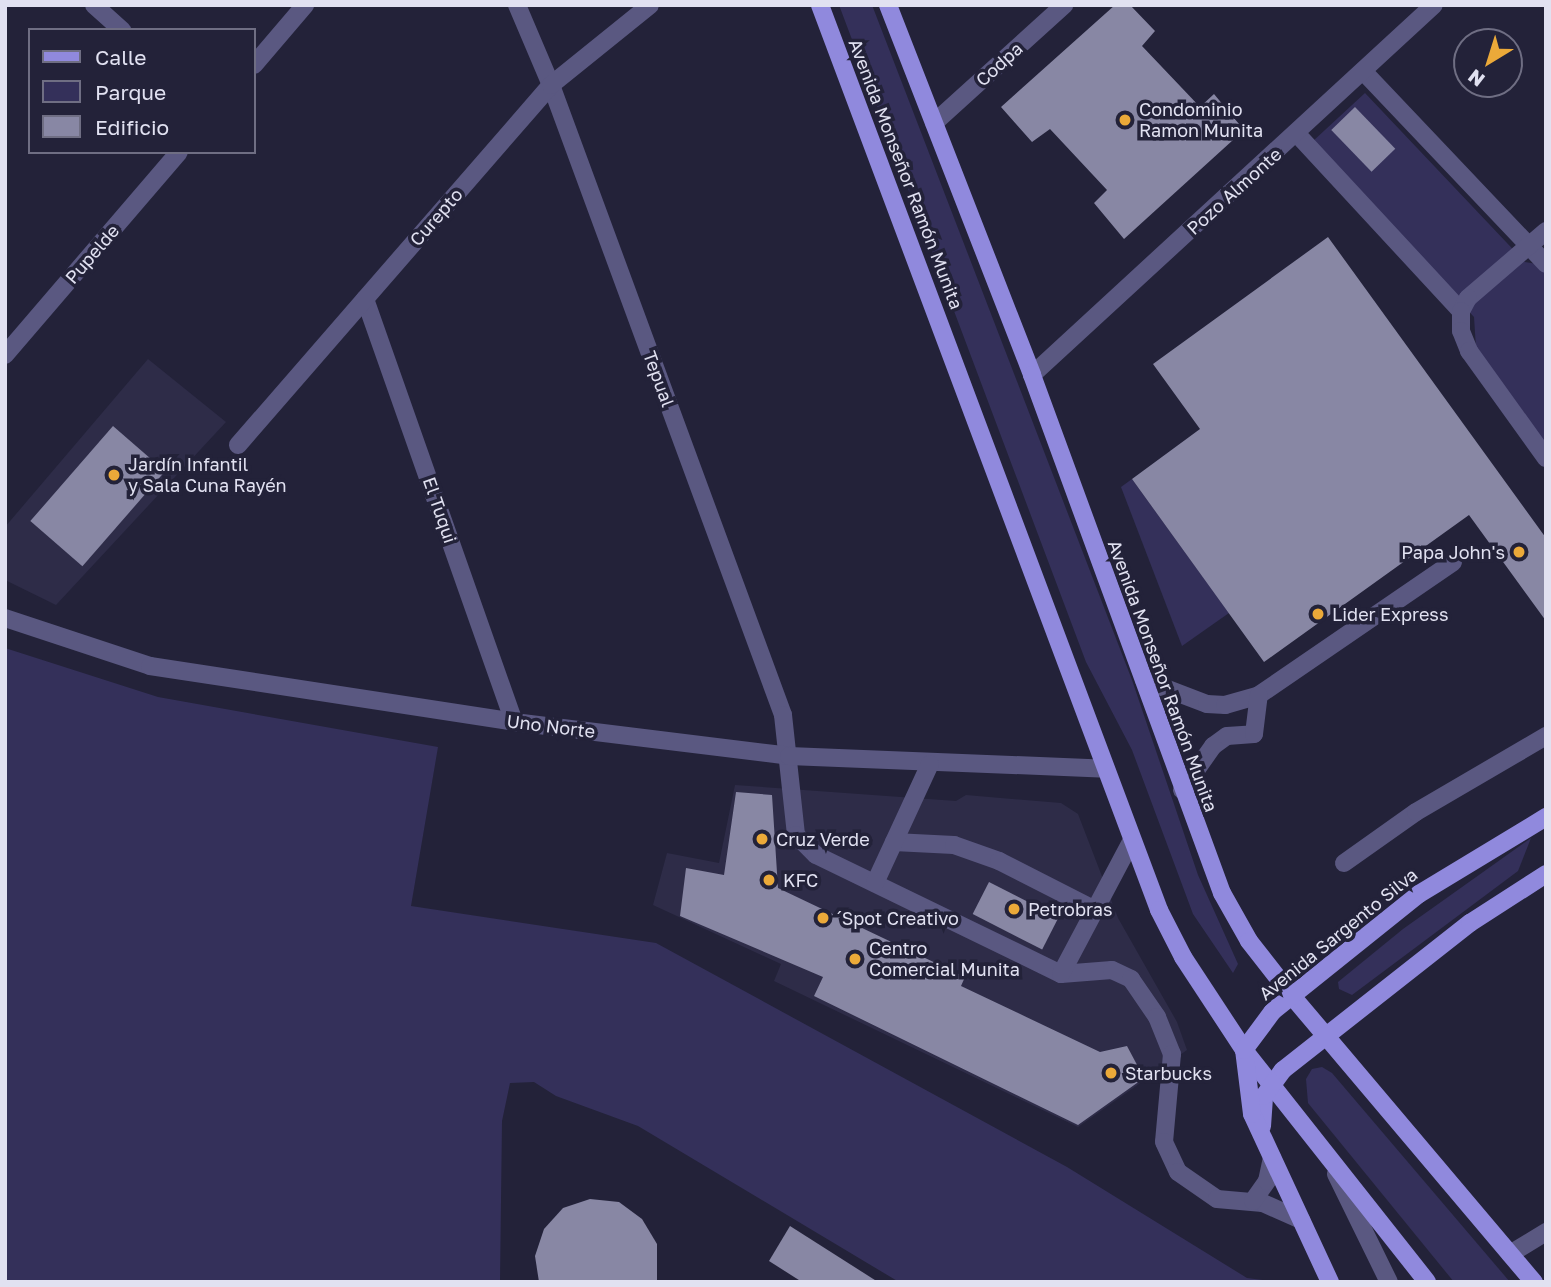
<!DOCTYPE html>
<html>
<head>
<meta charset="utf-8">
<style>
	body { margin:0 }
	#map { position:relative; width:1551px; height:1287px; overflow:hidden; background:#232239; font-family:"Golos Text",sans-serif }
	div>[style] { position:absolute }
	.built>* { inset:0; background:#2e2c48 }
	.green>* { inset:0; background:#34305a }
	.building>* { inset:0; background:#8887a4; transform-origin:0 0 }
	.minor>* { height:18px; margin:-9px; padding:0 9px; transform-origin:9px; border-radius:9px; background:#5a5881 }
	.major>* { height:18px; margin:-9px; padding:0 9px; transform-origin:9px; border-radius:9px; background:#9089dd }
	.dots>* { width:19px; height:19px; translate:-50% -50%; box-sizing:border-box; border:4px solid #232239; border-radius:50% }
	span { translate:-50% -50%; white-space:nowrap; text-align:center; line-height:1.15; -webkit-text-stroke:7px #232239; paint-order:stroke }
	.street-label { font-size:18px; color:#e1e1f1 }
	.poi-label { font-size:18px; color:#e1e1f1 }
	.left { translate:0 -50%; text-align:left }
	.right { translate:-100% -50%; text-align:right }
	.frame { position:absolute; inset:0; border:7px solid #e1e1f1; pointer-events:none }
	.legend { position:absolute; left:28px; top:28px; width:228px; height:126px; box-sizing:border-box; background:#232239; border:2px solid #6f6e83; margin:0; padding:9px 12px; list-style:none; font-size:21px; color:#e1e1f1 }
	.legend li { display:flex; align-items:center; gap:14px; height:35px }
	.legend b { width:35px; border:2px solid #6f6e83 }
	.north { position:absolute; left:1453px; top:28px; width:70px; height:70px; box-sizing:border-box; background:#232239; border:2px solid #6f6e83; border-radius:50%; rotate:218deg; font-size:19px; font-weight:700; line-height:28px; text-align:center; color:#e1e1f1 }
	.north::after { content:''; display:block; margin:auto; width:24px; height:32px; background:#eba939; clip-path:polygon(50% 0,100% 100%,50% 72%,0 100%) }
</style>
</head>
<body>
<div id="map">
	<div class="built">
		<div style="clip-path:polygon(148px 359px,226px 422px,56px 605px,5px 580px,5px 527px)"></div>
		<div style="clip-path:polygon(735px 785px,956px 801px,966px 795px,1061px 803px,1078px 814px,1118px 918px,1177px 1022px,1187px 1050px,1078px 1127px,774px 981px,781px 964px,653px 905px,667px 853px,719px 863px)"></div>
	</div>
	<div class="green">
		<div style="clip-path:polygon(839px 5px,872px 5px,1132px 680px,1198px 875px,1238px 964px,1233px 973px,1193px 914px,1132px 750px,1086px 662px)"></div>
		<div style="clip-path:polygon(1365px 93px,1525px 262px,1537px 264px,1546px 274px,1546px 446px,1476px 348px,1474px 317px,1312px 142px)"></div>
		<div style="clip-path:polygon(1132px 479px,1229px 613px,1182px 646px,1121px 487px)"></div>
		<div style="clip-path:polygon(5px 648px,158px 697px,438px 747px,411px 906px,656px 943px,1067px 1167px,1247px 1278px,1279px 1282px,899px 1282px,638px 1126px,556px 1096px,534px 1082px,510px 1083px,502px 1121px,500px 1282px,5px 1282px)"></div>
		<div style="clip-path:polygon(1531px 838px,1518px 871px,1352px 995px,1339px 989px,1338px 982px,1403px 929px)"></div>
		<div style="clip-path:polygon(1322px 1067px,1332px 1073px,1510px 1282px,1454px 1282px,1308px 1103px,1306px 1079px,1312px 1069px)"></div>
	</div>
	<div class="building">
		<div style="clip-path:polygon(1115px 5px,1130px 5px,1155px 31px,1142px 46px,1200px 107px,1214px 94px,1244px 130px,1124px 239px,1094px 203px,1107px 190px,1050px 129px,1032px 142px,1001px 107px)"></div>
		<div style="left:1355px;top:107px;width:58px;height:33px;rotate:46deg"></div>
		<div style="clip-path:polygon(1328px 237px,1546px 538px,1546px 621px,1469px 515px,1264px 662px,1132px 479px,1200px 429px,1153px 364px)"></div>
		<div style="left:113px;top:426px;width:69px;height:126px;rotate:41deg"></div>
		<div style="clip-path:polygon(736px 792px,772px 795px,778px 888px,965px 977px,961px 986px,1100px 1052px,1127px 1046px,1144px 1078px,1078px 1125px,814px 996px,823px 977px,680px 916px,686px 868px,724px 875px)"></div>
		<div style="left:989px;top:882px;width:78px;height:36px;rotate:27deg"></div>
		<div style="clip-path:polygon(590px 1199px,619px 1202px,642px 1219px,657px 1244px,657px 1282px,539px 1282px,535px 1256px,544px 1229px,563px 1208px)"></div>
		<div style="clip-path:polygon(790px 1226px,878px 1282px,802px 1282px,769px 1261px)"></div>
	</div>
	<div class="minor">
		<div style="left:94px;top:5px;width:38px;rotate:42deg"></div>
		<div style="left:517px;top:5px;width:87px;rotate:67deg"></div>
		<div style="left:551px;top:85px;width:671px;rotate:69.78deg"></div>
		<div style="left:783px;top:715px;width:121px;rotate:83.8deg"></div>
		<div style="left:796px;top:835px;width:28px;rotate:45deg"></div>
		<div style="left:816px;top:855px;width:272px;rotate:25.9deg"></div>
		<div style="left:1061px;top:974px;width:51px;rotate:-4.5deg"></div>
		<div style="left:1112px;top:970px;width:21px;rotate:25deg"></div>
		<div style="left:1131px;top:979px;width:46px;rotate:55.6deg"></div>
		<div style="left:1157px;top:1017px;width:40px;rotate:68deg"></div>
		<div style="left:1172px;top:1054px;width:88px;rotate:95.2deg"></div>
		<div style="left:1164px;top:1142px;width:33px;rotate:65deg"></div>
		<div style="left:1178px;top:1172px;width:47px;rotate:34.7deg"></div>
		<div style="left:1217px;top:1199px;width:46px;rotate:5deg"></div>
		<div style="left:1263px;top:1203px;width:42px;rotate:24.1deg"></div>
		<div style="left:254px;top:65px;width:79px;rotate:-49.6deg"></div>
		<div style="left:1363px;top:71px;width:266px;rotate:46.5deg"></div>
		<div style="left:934px;top:123px;width:176px;rotate:-42.2deg"></div>
		<div style="left:1297px;top:134px;width:241px;rotate:47.2deg"></div>
		<div style="left:1546px;top:231px;width:103px;rotate:139.3deg"></div>
		<div style="left:1468px;top:298px;width:15px;rotate:118deg"></div>
		<div style="left:1461px;top:311px;width:20px;rotate:90deg"></div>
		<div style="left:1461px;top:331px;width:22px;rotate:68deg"></div>
		<div style="left:1469px;top:351px;width:132px;rotate:54.3deg"></div>
		<div style="left:365px;top:299px;width:448px;rotate:70.6deg"></div>
		<div style="left:5px;top:355px;width:267px;rotate:-49.4deg"></div>
		<div style="left:1032px;top:375px;width:546px;rotate:-42.63deg"></div>
		<div style="left:238px;top:445px;width:477px;rotate:-49deg"></div>
		<div style="left:551px;top:85px;width:127px;rotate:-38.9deg"></div>
		<div style="left:5px;top:618px;width:153px;rotate:18.3deg"></div>
		<div style="left:150px;top:666px;width:368px;rotate:8.7deg"></div>
		<div style="left:514px;top:722px;width:277px;rotate:7deg"></div>
		<div style="left:789px;top:756px;width:317px;rotate:2.3deg"></div>
		<div style="left:1144px;top:680px;width:67px;rotate:20.9deg"></div>
		<div style="left:1207px;top:704px;width:18px;rotate:3deg"></div>
		<div style="left:1225px;top:705px;width:35px;rotate:-16deg"></div>
		<div style="left:1259px;top:695px;width:235px;rotate:-34.4deg"></div>
		<div style="left:1182px;top:790px;width:54px;rotate:-54.8deg"></div>
		<div style="left:1213px;top:746px;width:17px;rotate:-36deg"></div>
		<div style="left:1227px;top:736px;width:27px;rotate:-4deg"></div>
		<div style="left:1254px;top:734px;width:39px;rotate:-83deg"></div>
		<div style="left:894px;top:842px;width:60px;rotate:2.9deg"></div>
		<div style="left:954px;top:845px;width:48px;rotate:19.6deg"></div>
		<div style="left:999px;top:861px;width:108px;rotate:27deg"></div>
		<div style="left:1344px;top:863px;width:88px;rotate:-35.3deg"></div>
		<div style="left:1416px;top:812px;width:151px;rotate:-30.3deg"></div>
		<div style="left:875px;top:883px;width:131px;rotate:-65.2deg"></div>
		<div style="left:1061px;top:974px;width:152px;rotate:-62.1deg"></div>
		<div style="left:1336px;top:1174px;width:120px;rotate:63.9deg"></div>
		<div style="left:1253px;top:1201px;width:24px;rotate:-55deg"></div>
		<div style="left:1267px;top:1181px;width:24px;rotate:-78deg"></div>
		<div style="left:1510px;top:1254px;width:42px;rotate:-31.4deg"></div>
	</div>
	<div class="major">
		<div style="left:820px;top:5px;width:966px;rotate:69.46deg"></div>
		<div style="left:1159px;top:910px;width:53px;rotate:62.9deg"></div>
		<div style="left:1183px;top:957px;width:111px;rotate:56.7deg"></div>
		<div style="left:1244px;top:1050px;width:295px;rotate:51.7deg"></div>
		<div style="left:888px;top:5px;width:397px;rotate:68.7deg"></div>
		<div style="left:1032px;top:375px;width:552px;rotate:69.86deg"></div>
		<div style="left:1222px;top:893px;width:55px;rotate:60.6deg"></div>
		<div style="left:1249px;top:941px;width:70px;rotate:52deg"></div>
		<div style="left:1292px;top:996px;width:375px;rotate:49.8deg"></div>
		<div style="left:1262px;top:1126px;width:30px;rotate:-86deg"></div>
		<div style="left:1264px;top:1096px;width:32px;rotate:-54deg"></div>
		<div style="left:1283px;top:1070px;width:238px;rotate:-38.2deg"></div>
		<div style="left:1470px;top:923px;width:90px;rotate:-32.8deg"></div>
		<div style="left:1330px;top:1282px;width:185px;rotate:-114.9deg"></div>
		<div style="left:1252px;top:1114px;width:64px;rotate:-97.1deg"></div>
		<div style="left:1244px;top:1050px;width:49px;rotate:-53.4deg"></div>
		<div style="left:1273px;top:1011px;width:187px;rotate:-38.7deg"></div>
		<div style="left:1419px;top:894px;width:149px;rotate:-31.2deg"></div>
	</div>
	<div class="dots">
		<div style="left:1125px;top:120px;background:#eba939"></div>
		<div style="left:114px;top:475px;background:#eba939"></div>
		<div style="left:1519px;top:552px;background:#eba939"></div>
		<div style="left:1318px;top:614px;background:#eba939"></div>
		<div style="left:762px;top:839px;background:#eba939"></div>
		<div style="left:769px;top:880px;background:#eba939"></div>
		<div style="left:1014px;top:909px;background:#eba939"></div>
		<div style="left:823px;top:918px;background:#eba939"></div>
		<div style="left:855px;top:959px;background:#eba939"></div>
		<div style="left:1111px;top:1073px;background:#eba939"></div>
	</div>
	<div class="street-label">
		<span style="left:999px;top:64px;rotate:-42deg">Codpa</span>
		<span style="left:906px;top:174px;rotate:69deg">Avenida Monseñor Ramón Munita</span>
		<span style="left:1234px;top:191px;rotate:-42deg">Pozo Almonte</span>
		<span style="left:436px;top:217px;rotate:-49deg">Curepto</span>
		<span style="left:92px;top:254px;rotate:-49deg">Pupelde</span>
		<span style="left:659px;top:379px;rotate:70deg">Tepual</span>
		<span style="left:440px;top:510px;rotate:71deg">El Tuqui</span>
		<span style="left:1163px;top:676px;rotate:70deg">Avenida Monseñor Ramón Munita</span>
		<span style="left:551px;top:726px;rotate:7deg">Uno Norte</span>
		<span style="left:1338px;top:934px;rotate:-39deg">Avenida Sargento Silva</span>
	</div>
	<div class="poi-label">
		<span class="left" style="left:1139px;top:120px">Condominio<br>Ramon Munita</span>
		<span class="left" style="left:128px;top:475px">Jardín Infantil<br>y Sala Cuna Rayén</span>
		<span class="right" style="left:1505px;top:552px">Papa John's</span>
		<span class="left" style="left:1332px;top:614px">Lider Express</span>
		<span class="left" style="left:776px;top:839px">Cruz Verde</span>
		<span class="left" style="left:783px;top:880px">KFC</span>
		<span class="left" style="left:1028px;top:909px">Petrobras</span>
		<span class="left" style="left:837px;top:918px">´Spot Creativo</span>
		<span class="left" style="left:869px;top:959px">Centro<br>Comercial Munita</span>
		<span class="left" style="left:1125px;top:1073px">Starbucks</span>
	</div>
	<div class="frame"></div>
	<ul class="legend">
	<li><b style="height:9px;background:#9089dd"></b>Calle</li>
	<li><b style="height:19px;background:#34305a"></b>Parque</li>
	<li><b style="height:19px;background:#8887a4"></b>Edificio</li>
	</ul>
	<div class="north">N</div>
</div>
</body>
</html>
